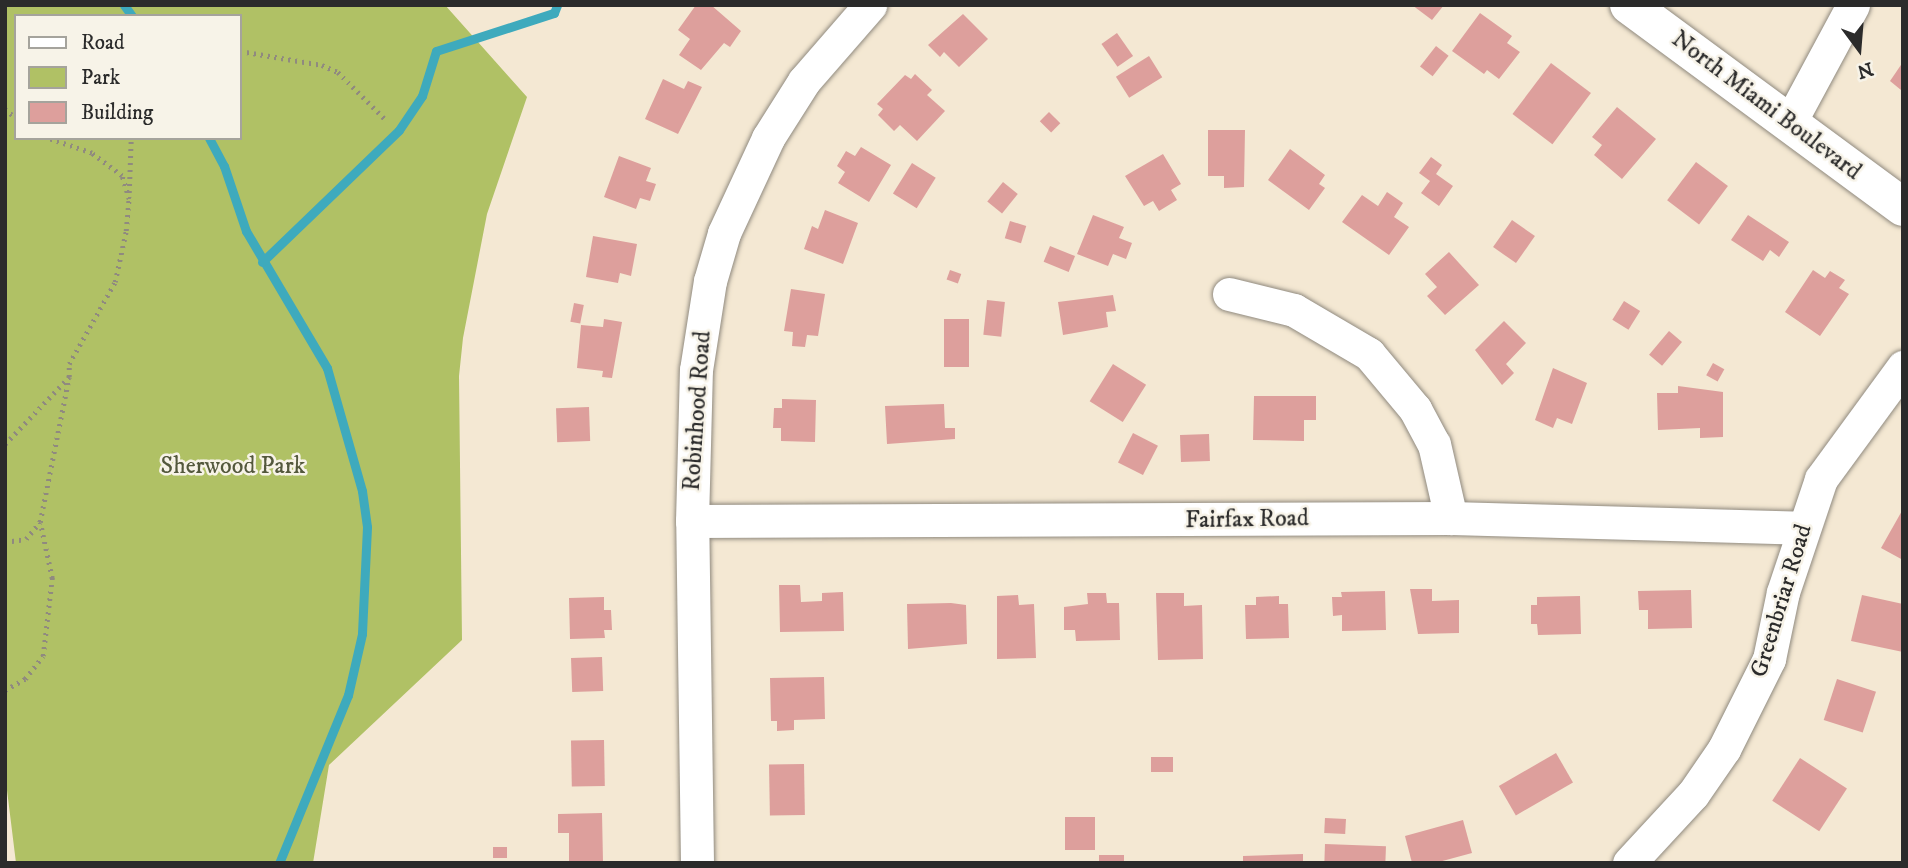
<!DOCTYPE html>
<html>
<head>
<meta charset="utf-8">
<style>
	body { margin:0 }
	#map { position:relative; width:1908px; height:868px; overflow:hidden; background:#f4e8d3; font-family:"IM FELL DW Pica",serif }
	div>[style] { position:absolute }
	.green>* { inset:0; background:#b0c165 }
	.stream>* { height:9px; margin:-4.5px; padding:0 4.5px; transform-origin:4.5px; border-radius:4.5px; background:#3eaabd }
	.building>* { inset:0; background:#dd9f9c; transform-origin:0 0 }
	.path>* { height:4.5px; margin-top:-2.25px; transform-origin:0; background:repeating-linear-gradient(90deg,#908a7f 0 2px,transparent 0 7px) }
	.roads { filter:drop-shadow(0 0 2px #908a7f) drop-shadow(0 0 2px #908a7f) }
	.street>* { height:33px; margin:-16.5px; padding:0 16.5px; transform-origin:16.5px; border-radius:16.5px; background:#fff }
	.secondary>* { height:38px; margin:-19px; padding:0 19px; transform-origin:19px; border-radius:19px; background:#fff }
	span { translate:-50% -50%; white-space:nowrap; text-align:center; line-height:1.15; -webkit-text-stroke:5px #f7f3e8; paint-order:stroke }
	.street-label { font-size:24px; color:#2b2b2b }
	.park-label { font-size:24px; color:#53583c }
	.frame { position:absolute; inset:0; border:7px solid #2b2b2b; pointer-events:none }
	.legend { position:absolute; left:14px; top:14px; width:228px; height:126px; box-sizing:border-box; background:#f7f3e8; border:2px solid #a5a39c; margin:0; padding:9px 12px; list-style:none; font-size:21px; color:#2b2b2b }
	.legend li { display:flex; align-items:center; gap:14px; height:35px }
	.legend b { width:35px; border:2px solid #a5a39c }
	.north { position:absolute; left:1824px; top:14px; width:70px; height:70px; -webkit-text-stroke:5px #f7f3e8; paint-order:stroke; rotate:164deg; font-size:19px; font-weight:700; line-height:28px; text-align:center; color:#2b2b2b }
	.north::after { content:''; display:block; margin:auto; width:24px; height:32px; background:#2b2b2b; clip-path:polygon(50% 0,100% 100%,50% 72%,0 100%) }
</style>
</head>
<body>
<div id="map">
	<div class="green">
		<div style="clip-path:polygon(evenodd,5px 5px,445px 5px,527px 97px,487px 214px,463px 338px,459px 376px,462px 640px,329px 765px,313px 863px,16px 863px,5px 774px,5px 5px,16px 16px,240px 16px,240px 138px,16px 138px,16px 16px)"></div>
	</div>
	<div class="stream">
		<div style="left:124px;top:5px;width:14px;rotate:54deg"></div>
		<div style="left:209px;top:138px;width:32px;rotate:62deg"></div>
		<div style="left:224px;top:166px;width:69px;rotate:71.3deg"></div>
		<div style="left:246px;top:231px;width:159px;rotate:59.4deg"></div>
		<div style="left:327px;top:368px;width:128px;rotate:74.1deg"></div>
		<div style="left:362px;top:491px;width:36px;rotate:82deg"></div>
		<div style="left:367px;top:527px;width:107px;rotate:92.7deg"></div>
		<div style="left:362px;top:634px;width:63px;rotate:102.9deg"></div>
		<div style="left:348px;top:695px;width:182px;rotate:112.3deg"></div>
		<div style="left:262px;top:262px;width:190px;rotate:-43.9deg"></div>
		<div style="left:399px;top:130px;width:41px;rotate:-55.9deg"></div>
		<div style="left:422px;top:96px;width:47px;rotate:-72.7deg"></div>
		<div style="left:436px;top:51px;width:124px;rotate:-17.9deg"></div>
		<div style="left:554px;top:13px;width:9px;rotate:-69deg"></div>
	</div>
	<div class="building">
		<div style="clip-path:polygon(696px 5px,711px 5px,741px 31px,730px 47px,724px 43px,701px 70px,679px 55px,690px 39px,678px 30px)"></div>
		<div style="clip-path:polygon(1412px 5px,1444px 5px,1432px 20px)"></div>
		<div style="clip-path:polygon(1480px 13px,1512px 36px,1507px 43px,1520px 52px,1499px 79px,1487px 70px,1484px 74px,1452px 51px)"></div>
		<div style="clip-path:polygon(963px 14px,988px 39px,959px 67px,944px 52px,940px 57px,928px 45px)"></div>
		<div style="left:1117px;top:33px;width:28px;height:19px;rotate:55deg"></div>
		<div style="left:1436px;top:46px;width:16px;height:26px;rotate:38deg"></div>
		<div style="left:1149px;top:56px;width:25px;height:39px;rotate:58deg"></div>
		<div style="clip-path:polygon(1903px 62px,1903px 88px,1901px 90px,1890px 81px)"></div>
		<div style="left:1551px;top:63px;width:50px;height:64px;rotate:37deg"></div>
		<div style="clip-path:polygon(915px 74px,932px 90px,927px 95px,945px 111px,917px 141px,900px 125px,894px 131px,878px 115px,883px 109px,877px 104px,905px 75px,911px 79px)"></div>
		<div style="clip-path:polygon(663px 79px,684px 89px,688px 81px,702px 87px,678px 134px,645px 119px)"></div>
		<div style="clip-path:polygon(1617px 107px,1656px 139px,1622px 179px,1594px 155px,1602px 145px,1592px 137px)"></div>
		<div style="left:1049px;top:112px;width:16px;height:13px;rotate:45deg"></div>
		<div style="clip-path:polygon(1208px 130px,1245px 130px,1244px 187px,1224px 188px,1224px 176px,1208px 176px)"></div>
		<div style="clip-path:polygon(861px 147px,891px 165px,869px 202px,838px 183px,845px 172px,837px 166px,846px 151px,855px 156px)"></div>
		<div style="clip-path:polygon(1290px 149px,1325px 175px,1319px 184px,1325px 188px,1309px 210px,1268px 180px)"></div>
		<div style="clip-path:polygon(1163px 154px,1181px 184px,1171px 190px,1177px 200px,1159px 211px,1153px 201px,1144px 206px,1125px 176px)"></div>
		<div style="clip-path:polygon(619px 156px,651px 168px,646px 181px,656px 184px,650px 201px,640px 198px,636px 209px,604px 197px)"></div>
		<div style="clip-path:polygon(1431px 157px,1442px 165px,1436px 174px,1453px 186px,1439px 206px,1421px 193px,1430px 181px,1419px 173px)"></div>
		<div style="left:1696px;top:162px;width:40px;height:48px;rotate:37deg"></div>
		<div style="left:912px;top:163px;width:28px;height:36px;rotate:32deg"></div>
		<div style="left:1003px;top:182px;width:19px;height:25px;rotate:39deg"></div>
		<div style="clip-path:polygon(1387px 192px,1403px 203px,1394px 217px,1409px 227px,1389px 255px,1342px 222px,1362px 195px,1378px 206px)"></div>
		<div style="clip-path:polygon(825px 210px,858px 223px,843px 264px,804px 249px,812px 226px,818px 229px)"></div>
		<div style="clip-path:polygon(1093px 215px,1124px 227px,1119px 238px,1132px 243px,1126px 259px,1113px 254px,1108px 266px,1077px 254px)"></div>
		<div style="clip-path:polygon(1748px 215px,1789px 242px,1779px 257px,1770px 250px,1763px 261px,1731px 240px)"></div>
		<div style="left:1512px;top:220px;width:28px;height:33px;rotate:35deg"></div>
		<div style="left:1010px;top:221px;width:17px;height:18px;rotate:17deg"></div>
		<div style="clip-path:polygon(593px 236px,637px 244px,631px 276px,620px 273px,618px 283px,586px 277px)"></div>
		<div style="left:1050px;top:246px;width:27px;height:17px;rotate:22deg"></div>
		<div style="clip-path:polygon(1449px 252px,1479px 285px,1445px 315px,1427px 296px,1437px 287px,1425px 274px)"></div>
		<div style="left:950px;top:270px;width:12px;height:10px;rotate:20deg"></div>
		<div style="clip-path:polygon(1813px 270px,1825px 278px,1830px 271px,1845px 280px,1839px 288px,1849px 294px,1820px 336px,1785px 312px)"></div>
		<div style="clip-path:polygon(791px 289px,825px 294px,818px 336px,807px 335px,805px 347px,792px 346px,793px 332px,784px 331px)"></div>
		<div style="clip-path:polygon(1113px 295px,1116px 311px,1106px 312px,1108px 327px,1063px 335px,1058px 302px)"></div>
		<div style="left:987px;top:300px;width:18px;height:35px;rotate:6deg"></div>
		<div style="left:1624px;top:301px;width:19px;height:22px;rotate:32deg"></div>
		<div style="left:574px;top:303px;width:10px;height:19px;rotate:11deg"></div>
		<div style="clip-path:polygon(604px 319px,622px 322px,612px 378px,602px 377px,603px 371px,577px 368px,581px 325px,603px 327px)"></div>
		<div style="left:944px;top:319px;width:25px;height:48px"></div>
		<div style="clip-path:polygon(1504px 321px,1526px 343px,1506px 364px,1514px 373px,1502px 385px,1475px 350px)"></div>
		<div style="left:1669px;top:331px;width:17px;height:31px;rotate:40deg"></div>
		<div style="left:1713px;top:363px;width:13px;height:14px;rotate:29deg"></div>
		<div style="left:1113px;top:364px;width:39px;height:44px;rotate:32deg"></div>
		<div style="clip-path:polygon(1553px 368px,1587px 383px,1572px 424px,1557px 418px,1553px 428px,1535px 420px)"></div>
		<div style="clip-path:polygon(1678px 386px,1723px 392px,1723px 437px,1700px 438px,1700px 428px,1658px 430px,1657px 393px,1678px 393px)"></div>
		<div style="clip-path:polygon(1254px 396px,1316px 396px,1316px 420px,1304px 420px,1304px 441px,1253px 440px)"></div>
		<div style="clip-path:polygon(782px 399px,816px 400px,815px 442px,781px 441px,781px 428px,773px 428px,774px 408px,782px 408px)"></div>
		<div style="clip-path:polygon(944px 404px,945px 428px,955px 428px,955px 439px,887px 444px,885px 406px)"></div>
		<div style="left:589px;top:407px;width:34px;height:33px;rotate:88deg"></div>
		<div style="left:1133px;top:433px;width:28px;height:33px;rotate:27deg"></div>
		<div style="left:1209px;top:434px;width:27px;height:29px;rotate:88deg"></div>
		<div style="clip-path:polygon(1903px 509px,1903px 560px,1881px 548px)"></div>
		<div style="clip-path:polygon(779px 585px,800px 585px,801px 602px,822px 601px,822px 593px,843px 592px,844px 631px,780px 632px)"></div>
		<div style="clip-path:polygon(1410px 589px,1432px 589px,1432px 601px,1459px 600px,1459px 633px,1418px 634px)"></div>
		<div style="clip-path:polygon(1691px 590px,1692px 628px,1648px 629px,1648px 610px,1639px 610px,1638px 591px)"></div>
		<div style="clip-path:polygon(1385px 591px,1386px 630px,1342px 631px,1342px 615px,1333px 616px,1332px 597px,1342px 597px,1341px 592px)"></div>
		<div style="clip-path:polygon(1087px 593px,1106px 593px,1107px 603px,1119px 603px,1120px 640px,1076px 641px,1075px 630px,1064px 630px,1064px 607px,1088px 604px)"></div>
		<div style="clip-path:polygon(1156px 593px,1184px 593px,1184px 606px,1202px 605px,1203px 659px,1158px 660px)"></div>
		<div style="clip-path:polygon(1018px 595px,1019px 605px,1034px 604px,1036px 658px,997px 659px,997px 596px)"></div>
		<div style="clip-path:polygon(1862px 595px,1903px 604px,1903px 652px,1851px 641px)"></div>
		<div style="clip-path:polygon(1279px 596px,1279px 604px,1288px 604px,1289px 638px,1246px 639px,1245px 605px,1256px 605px,1256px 597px)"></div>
		<div style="clip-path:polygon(1580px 596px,1581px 634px,1538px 635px,1537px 624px,1531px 624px,1531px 605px,1537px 605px,1537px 597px)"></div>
		<div style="clip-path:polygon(604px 597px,604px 610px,611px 610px,612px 630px,604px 630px,605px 638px,570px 639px,569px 598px)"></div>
		<div style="clip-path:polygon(951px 603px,966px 605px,967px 644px,908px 649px,907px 604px)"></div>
		<div style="left:602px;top:657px;width:34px;height:31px;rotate:88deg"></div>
		<div style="clip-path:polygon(824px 677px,825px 719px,794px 720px,794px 730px,777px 731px,777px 721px,771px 721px,770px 678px)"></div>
		<div style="left:1837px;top:679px;width:41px;height:43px;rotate:18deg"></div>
		<div style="left:604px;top:740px;width:46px;height:33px;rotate:89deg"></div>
		<div style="left:1556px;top:753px;width:34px;height:66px;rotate:60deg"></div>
		<div style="left:1173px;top:757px;width:15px;height:22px;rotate:90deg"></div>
		<div style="left:1800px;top:758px;width:56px;height:51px;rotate:33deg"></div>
		<div style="left:804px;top:764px;width:51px;height:35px;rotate:89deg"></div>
		<div style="clip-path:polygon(602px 813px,603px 862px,569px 863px,569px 833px,558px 833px,558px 814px)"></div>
		<div style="left:1095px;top:817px;width:33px;height:30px;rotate:90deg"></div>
		<div style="left:1325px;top:818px;width:21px;height:15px;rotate:3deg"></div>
		<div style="clip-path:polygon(1463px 820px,1472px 853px,1435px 863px,1412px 863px,1405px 836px)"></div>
		<div style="left:1325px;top:844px;width:61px;height:19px;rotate:2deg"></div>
		<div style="left:493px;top:847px;width:14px;height:11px"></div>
		<div style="clip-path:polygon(1303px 854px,1303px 863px,1243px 863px,1243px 856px)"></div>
		<div style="left:1124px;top:855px;width:8px;height:25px;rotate:90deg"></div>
	</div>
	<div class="path">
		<div style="left:240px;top:51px;width:83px;rotate:9.7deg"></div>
		<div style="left:322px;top:65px;width:17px;rotate:24deg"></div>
		<div style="left:338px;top:72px;width:68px;rotate:45deg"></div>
		<div style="left:5px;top:109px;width:14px;rotate:39deg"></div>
		<div style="left:129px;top:193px;width:55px;rotate:-87.9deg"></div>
		<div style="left:5px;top:444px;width:93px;rotate:-46.3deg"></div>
		<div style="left:69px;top:377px;width:13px;rotate:-90deg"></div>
		<div style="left:69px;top:364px;width:94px;rotate:-60.7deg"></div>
		<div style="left:115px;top:282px;width:52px;rotate:-77.8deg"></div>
		<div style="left:126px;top:231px;width:32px;rotate:-85deg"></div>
		<div style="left:129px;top:199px;width:24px;rotate:-107deg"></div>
		<div style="left:122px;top:176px;width:38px;rotate:-143deg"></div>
		<div style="left:92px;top:153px;width:47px;rotate:-161.6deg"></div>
		<div style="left:5px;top:542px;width:21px;rotate:-8deg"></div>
		<div style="left:26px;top:539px;width:22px;rotate:-51deg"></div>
		<div style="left:5px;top:690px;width:23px;rotate:-29deg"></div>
		<div style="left:25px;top:679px;width:29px;rotate:-52deg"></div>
		<div style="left:43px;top:656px;width:79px;rotate:-83.4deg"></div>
		<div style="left:52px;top:578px;width:57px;rotate:-102.1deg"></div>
		<div style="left:40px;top:522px;width:148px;rotate:-78.7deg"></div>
	</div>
	<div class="roads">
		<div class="street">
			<div style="left:1789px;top:124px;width:135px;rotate:-61.7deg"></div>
			<div style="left:1229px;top:294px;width:67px;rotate:13.8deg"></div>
			<div style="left:1294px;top:310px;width:87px;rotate:30.4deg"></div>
			<div style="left:1369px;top:354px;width:72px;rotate:50.1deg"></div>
			<div style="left:1415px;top:409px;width:40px;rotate:62deg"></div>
			<div style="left:1434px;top:444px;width:76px;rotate:77.1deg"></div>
			<div style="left:692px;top:521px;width:759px;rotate:-0.23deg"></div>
			<div style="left:1451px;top:518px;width:351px;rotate:1.6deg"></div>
			<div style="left:697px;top:863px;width:342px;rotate:-90.8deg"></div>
			<div style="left:692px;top:521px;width:151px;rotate:-88.5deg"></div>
			<div style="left:696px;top:370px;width:90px;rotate:-81.1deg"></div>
			<div style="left:710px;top:281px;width:50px;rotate:-73.7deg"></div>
			<div style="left:724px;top:233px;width:105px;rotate:-65.1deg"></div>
			<div style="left:768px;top:138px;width:67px;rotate:-57.7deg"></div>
			<div style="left:804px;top:81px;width:101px;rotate:-49deg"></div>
			<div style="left:1629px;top:863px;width:94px;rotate:-47.2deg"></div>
			<div style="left:1693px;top:794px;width:55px;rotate:-55.4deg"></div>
			<div style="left:1724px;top:749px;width:101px;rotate:-63.4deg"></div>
			<div style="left:1769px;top:659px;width:68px;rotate:-78.2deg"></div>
			<div style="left:1783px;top:592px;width:119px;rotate:-71.4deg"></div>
			<div style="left:1821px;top:479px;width:139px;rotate:-53.8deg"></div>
		</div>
		<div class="secondary">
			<div style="left:1629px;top:5px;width:340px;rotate:36.4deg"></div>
		</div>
	</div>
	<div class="street-label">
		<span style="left:1766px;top:106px;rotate:37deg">North Miami Boulevard</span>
		<span style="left:698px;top:411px;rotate:-86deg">Robinhood Road</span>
		<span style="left:1247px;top:520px;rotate:-1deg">Fairfax Road</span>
		<span style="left:1782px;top:601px;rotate:-73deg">Greenbriar Road</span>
	</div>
	<div class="park-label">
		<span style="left:233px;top:467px">Sherwood Park</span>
	</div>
	<div class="frame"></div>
	<ul class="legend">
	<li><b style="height:9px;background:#fff"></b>Road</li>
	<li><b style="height:19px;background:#b0c165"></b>Park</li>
	<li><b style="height:19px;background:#dd9f9c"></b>Building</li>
	</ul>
	<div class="north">N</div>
</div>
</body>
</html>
